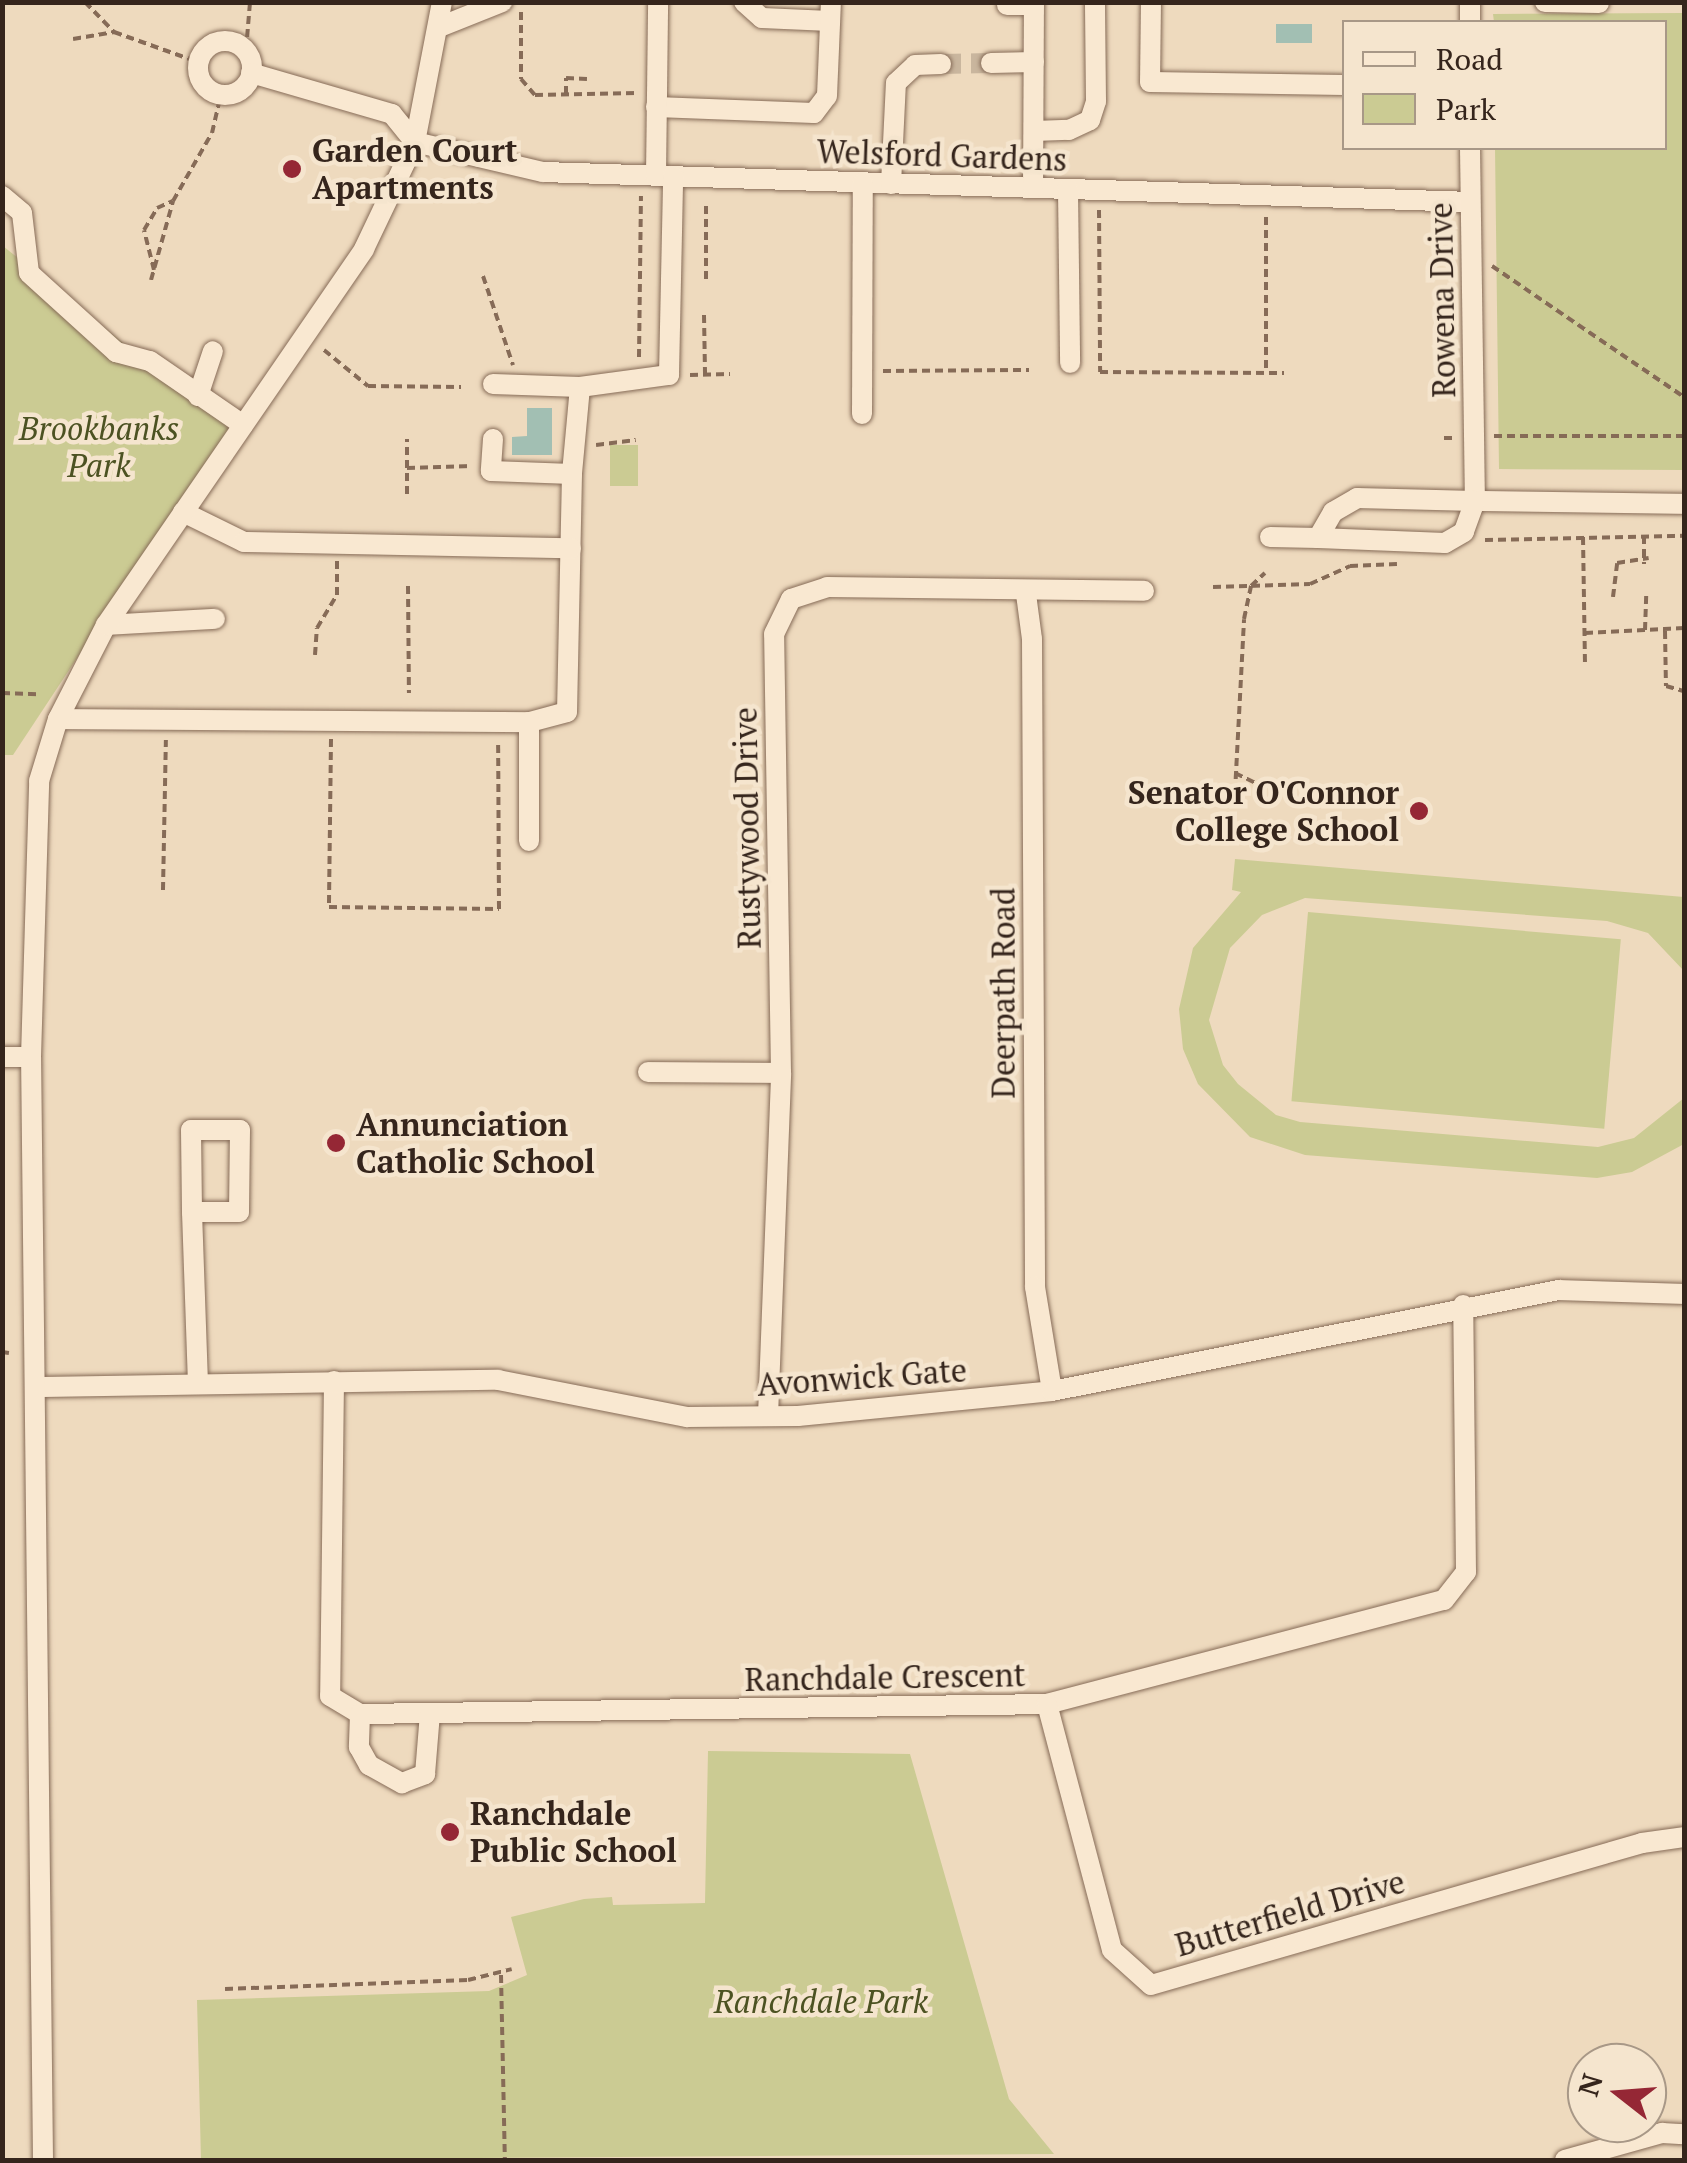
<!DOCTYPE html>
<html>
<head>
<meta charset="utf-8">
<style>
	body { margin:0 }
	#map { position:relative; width:1687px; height:2163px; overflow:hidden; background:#eedabe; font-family:"PT Serif",serif }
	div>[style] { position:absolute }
	.green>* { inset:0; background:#cbcb93; transform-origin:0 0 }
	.water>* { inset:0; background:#a2bfb3; transform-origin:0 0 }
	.minor-tunnel>* { height:20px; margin-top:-10px; transform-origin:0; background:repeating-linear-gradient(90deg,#c9b69e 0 20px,transparent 0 30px) }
	.path>* { height:4px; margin-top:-2px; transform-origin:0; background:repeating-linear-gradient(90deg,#866b57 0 8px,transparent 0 13px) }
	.roads { filter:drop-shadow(0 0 2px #866b57) drop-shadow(0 0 2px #866b57) }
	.minor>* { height:20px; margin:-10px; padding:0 10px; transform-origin:10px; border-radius:10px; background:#f9e8d1 }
	.minor>.ring { margin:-10px; padding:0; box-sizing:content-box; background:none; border:20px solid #f9e8d1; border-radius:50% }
	.dots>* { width:28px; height:28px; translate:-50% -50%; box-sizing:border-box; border:5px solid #f5e5ce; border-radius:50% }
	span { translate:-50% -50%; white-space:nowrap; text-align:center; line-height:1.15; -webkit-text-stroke:9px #f5e5ce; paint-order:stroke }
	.poi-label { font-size:32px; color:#35251c; font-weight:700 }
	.left { translate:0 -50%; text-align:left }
	.right { translate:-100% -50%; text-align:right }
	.street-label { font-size:32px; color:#35251c }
	.park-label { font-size:32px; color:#4c5222; font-style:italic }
	.frame { position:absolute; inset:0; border:5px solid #35251c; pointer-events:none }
	.legend { position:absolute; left:1342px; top:20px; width:325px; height:130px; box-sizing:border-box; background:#f5e5ce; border:2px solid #a89887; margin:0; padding:12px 18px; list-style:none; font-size:30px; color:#35251c }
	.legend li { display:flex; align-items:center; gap:20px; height:50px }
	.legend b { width:50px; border:2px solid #a89887 }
	.north { position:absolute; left:1567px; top:2043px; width:100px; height:100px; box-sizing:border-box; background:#f5e5ce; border:2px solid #a89887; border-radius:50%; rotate:287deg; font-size:28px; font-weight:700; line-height:40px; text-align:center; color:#35251c }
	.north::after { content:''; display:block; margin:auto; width:35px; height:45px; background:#952735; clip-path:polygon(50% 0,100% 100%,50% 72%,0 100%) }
</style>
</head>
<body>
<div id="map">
	<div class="green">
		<div style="clip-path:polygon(1684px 13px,1684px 470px,1499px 469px,1495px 148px,1664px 148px,1664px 22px,1494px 22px,1493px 14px)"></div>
		<div style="clip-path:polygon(3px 246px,229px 428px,13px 755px,3px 755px)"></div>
		<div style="left:610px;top:445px;width:28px;height:41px"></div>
		<div style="clip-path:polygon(1235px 859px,1684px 897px,1684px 971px,1648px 933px,1607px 921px,1305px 898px,1262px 915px,1230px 948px,1209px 1020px,1223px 1065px,1238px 1084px,1276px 1115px,1300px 1122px,1598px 1147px,1634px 1138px,1684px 1098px,1684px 1144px,1632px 1172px,1597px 1178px,1305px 1155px,1250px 1137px,1198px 1084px,1183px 1049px,1179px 1009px,1193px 948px,1241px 892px,1232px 890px)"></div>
		<div style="left:1308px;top:912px;width:314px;height:190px;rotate:5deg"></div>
		<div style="clip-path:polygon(708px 1751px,910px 1754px,1009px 2099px,1054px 2154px,201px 2160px,197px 2000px,489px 1991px,527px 1975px,511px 1917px,584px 1899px,612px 1897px,613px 1905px,705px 1903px)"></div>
	</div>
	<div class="water">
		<div style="left:1276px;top:24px;width:36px;height:19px"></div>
		<div style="clip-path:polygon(527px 408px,552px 408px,552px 455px,512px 455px,512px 437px,527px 436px)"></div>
	</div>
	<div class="minor-tunnel">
		<div style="left:941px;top:64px;width:50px;rotate:-1.1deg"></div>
	</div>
	<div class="path">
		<div style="left:85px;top:2px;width:42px;rotate:46deg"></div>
		<div style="left:521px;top:12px;width:67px;rotate:90deg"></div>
		<div style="left:521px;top:79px;width:21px;rotate:49deg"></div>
		<div style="left:535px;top:95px;width:102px;rotate:-1.1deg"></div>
		<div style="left:73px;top:39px;width:42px;rotate:-9.7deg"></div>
		<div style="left:114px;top:32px;width:89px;rotate:19.7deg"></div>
		<div style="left:246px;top:50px;width:48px;rotate:-85.2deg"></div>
		<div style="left:566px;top:94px;width:16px;rotate:-90deg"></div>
		<div style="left:566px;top:78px;width:21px;rotate:3deg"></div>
		<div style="left:1099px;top:210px;width:162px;rotate:89.6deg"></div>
		<div style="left:1100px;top:372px;width:184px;rotate:0.3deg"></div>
		<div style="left:1266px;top:217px;width:156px;rotate:90deg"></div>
		<div style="left:1492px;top:266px;width:232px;rotate:34.3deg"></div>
		<div style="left:154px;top:270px;width:41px;rotate:-104deg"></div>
		<div style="left:144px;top:230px;width:26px;rotate:-59deg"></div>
		<div style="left:157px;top:208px;width:17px;rotate:-24deg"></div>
		<div style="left:483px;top:276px;width:94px;rotate:71.4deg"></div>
		<div style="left:706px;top:279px;width:74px;rotate:-90deg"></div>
		<div style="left:151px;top:280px;width:82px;rotate:-74.4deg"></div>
		<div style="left:173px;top:201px;width:78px;rotate:-60.2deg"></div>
		<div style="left:212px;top:133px;width:39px;rotate:-77deg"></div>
		<div style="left:704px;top:315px;width:59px;rotate:89deg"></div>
		<div style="left:324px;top:350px;width:57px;rotate:39.3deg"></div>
		<div style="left:368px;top:386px;width:93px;rotate:0.6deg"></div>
		<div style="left:639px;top:357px;width:161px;rotate:-89.3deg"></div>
		<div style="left:883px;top:371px;width:146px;rotate:-0.4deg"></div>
		<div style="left:690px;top:375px;width:40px;rotate:-1.4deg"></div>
		<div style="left:1494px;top:436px;width:190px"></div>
		<div style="left:1444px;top:438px;width:11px"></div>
		<div style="left:596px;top:445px;width:40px;rotate:-7.1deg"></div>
		<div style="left:407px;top:468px;width:65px;rotate:-1.8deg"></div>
		<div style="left:407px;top:494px;width:55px;rotate:-90deg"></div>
		<div style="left:1644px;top:536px;width:28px;rotate:90deg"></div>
		<div style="left:1583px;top:537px;width:128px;rotate:89.1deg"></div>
		<div style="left:1485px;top:540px;width:199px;rotate:-1.2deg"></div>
		<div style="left:408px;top:586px;width:107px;rotate:89.5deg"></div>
		<div style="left:1213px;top:587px;width:97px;rotate:-1.8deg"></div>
		<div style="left:1310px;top:584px;width:44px;rotate:-24.2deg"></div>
		<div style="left:1350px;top:566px;width:47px;rotate:-2.4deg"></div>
		<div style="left:1613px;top:597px;width:34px;rotate:-83deg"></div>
		<div style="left:1617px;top:563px;width:32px;rotate:-9deg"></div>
		<div style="left:1645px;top:630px;width:34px;rotate:-88deg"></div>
		<div style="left:1665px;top:631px;width:55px;rotate:89deg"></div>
		<div style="left:1666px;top:686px;width:19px;rotate:16deg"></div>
		<div style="left:1585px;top:633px;width:99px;rotate:-2.9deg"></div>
		<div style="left:315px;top:655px;width:27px;rotate:-86deg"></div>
		<div style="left:317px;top:628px;width:39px;rotate:-59deg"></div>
		<div style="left:337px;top:595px;width:34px;rotate:-90deg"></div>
		<div style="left:2px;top:693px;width:36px;rotate:2deg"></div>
		<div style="left:331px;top:739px;width:168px;rotate:90.7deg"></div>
		<div style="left:329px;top:907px;width:170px;rotate:0.7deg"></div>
		<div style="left:499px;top:909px;width:167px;rotate:-90.3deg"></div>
		<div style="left:1235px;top:773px;width:32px;rotate:26deg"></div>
		<div style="left:1235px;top:792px;width:173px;rotate:-87deg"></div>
		<div style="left:1244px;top:619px;width:34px;rotate:-78deg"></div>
		<div style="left:1251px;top:586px;width:19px;rotate:-43deg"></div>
		<div style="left:163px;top:890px;width:150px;rotate:-88.9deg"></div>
		<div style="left:2px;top:1352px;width:7px;rotate:8deg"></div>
		<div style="left:501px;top:1975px;width:185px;rotate:88.8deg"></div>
		<div style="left:225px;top:1989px;width:243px;rotate:-2.1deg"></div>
		<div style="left:468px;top:1980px;width:45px;rotate:-14deg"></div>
	</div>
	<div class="roads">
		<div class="minor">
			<div style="left:744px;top:2px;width:24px;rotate:42deg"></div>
			<div style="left:762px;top:18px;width:68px;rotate:2.5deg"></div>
			<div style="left:1151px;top:2px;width:80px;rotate:90.7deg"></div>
			<div style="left:1150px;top:82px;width:194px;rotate:0.9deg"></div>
			<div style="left:1545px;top:2px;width:54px;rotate:1.1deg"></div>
			<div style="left:1007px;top:5px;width:27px"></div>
			<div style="left:1470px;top:22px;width:20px;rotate:-90deg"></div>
			<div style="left:442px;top:26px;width:65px;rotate:-21.8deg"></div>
			<div class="ring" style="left:198px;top:41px;width:34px;height:34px"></div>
			<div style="left:991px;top:63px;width:43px;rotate:-1.3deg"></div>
			<div style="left:251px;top:73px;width:147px;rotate:16.2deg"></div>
			<div style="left:392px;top:114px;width:36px;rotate:51deg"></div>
			<div style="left:656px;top:107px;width:158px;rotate:2.2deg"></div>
			<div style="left:814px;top:113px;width:21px;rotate:-53deg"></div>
			<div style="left:827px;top:96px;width:94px;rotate:-87.6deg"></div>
			<div style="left:1034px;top:131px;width:35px;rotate:-2deg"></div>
			<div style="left:1069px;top:130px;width:23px;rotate:-25deg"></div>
			<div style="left:1090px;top:120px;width:20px;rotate:-72deg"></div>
			<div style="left:1096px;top:101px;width:99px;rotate:-90.6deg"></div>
			<div style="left:415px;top:142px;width:131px;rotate:13.2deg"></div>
			<div style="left:543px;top:172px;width:927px;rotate:1.85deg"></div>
			<div style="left:1470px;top:148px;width:353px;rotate:89.2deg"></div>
			<div style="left:1475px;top:501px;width:209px;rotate:0.8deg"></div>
			<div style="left:656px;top:176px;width:174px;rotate:-89.3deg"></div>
			<div style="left:891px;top:184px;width:101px;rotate:-87.2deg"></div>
			<div style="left:896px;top:83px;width:26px;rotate:-43deg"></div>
			<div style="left:915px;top:65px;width:26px;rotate:-2deg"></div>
			<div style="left:1033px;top:188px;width:186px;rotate:-89.7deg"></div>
			<div style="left:1068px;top:189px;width:174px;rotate:89.3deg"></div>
			<div style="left:2px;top:196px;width:26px;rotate:40deg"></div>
			<div style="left:22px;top:213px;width:60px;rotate:83.3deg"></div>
			<div style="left:29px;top:273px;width:118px;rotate:42.2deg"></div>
			<div style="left:116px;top:352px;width:35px;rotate:15deg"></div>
			<div style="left:150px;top:361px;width:113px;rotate:34.5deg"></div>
			<div style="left:493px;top:384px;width:87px;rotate:2deg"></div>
			<div style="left:580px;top:387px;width:87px;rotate:95.3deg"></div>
			<div style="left:580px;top:387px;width:90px;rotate:-7.7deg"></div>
			<div style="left:669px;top:375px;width:199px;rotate:-88.8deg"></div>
			<div style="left:198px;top:396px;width:47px;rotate:-71.6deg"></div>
			<div style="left:862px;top:414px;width:231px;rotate:-89.8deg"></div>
			<div style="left:493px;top:439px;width:32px;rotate:94deg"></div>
			<div style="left:491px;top:471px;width:81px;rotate:2.1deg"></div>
			<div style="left:572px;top:474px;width:238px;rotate:91.2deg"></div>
			<div style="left:567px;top:712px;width:39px;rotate:165deg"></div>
			<div style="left:183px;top:512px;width:68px;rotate:26.2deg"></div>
			<div style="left:244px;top:542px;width:327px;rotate:1.1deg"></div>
			<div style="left:1270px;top:537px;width:48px;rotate:1.2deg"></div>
			<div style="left:1318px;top:538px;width:30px;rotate:-60deg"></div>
			<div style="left:1333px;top:512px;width:28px;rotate:-30deg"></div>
			<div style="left:1357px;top:498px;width:118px;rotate:1.5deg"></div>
			<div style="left:1475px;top:501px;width:33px;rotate:110deg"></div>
			<div style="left:1464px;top:532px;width:22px;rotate:150deg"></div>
			<div style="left:1445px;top:543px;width:127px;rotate:-177.7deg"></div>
			<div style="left:1026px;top:594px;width:45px;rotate:82.4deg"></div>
			<div style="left:1032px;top:639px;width:648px;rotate:89.73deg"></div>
			<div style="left:1035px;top:1287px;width:105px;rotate:80.7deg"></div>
			<div style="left:106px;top:625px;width:109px;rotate:-3.2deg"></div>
			<div style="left:58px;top:719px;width:471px;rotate:0.4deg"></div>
			<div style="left:529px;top:722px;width:119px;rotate:90deg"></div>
			<div style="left:2px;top:1057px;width:29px"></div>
			<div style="left:648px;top:1072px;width:133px;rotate:0.4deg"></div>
			<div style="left:192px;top:1212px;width:47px"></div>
			<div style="left:239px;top:1212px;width:82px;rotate:-89.3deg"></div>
			<div style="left:240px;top:1130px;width:49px;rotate:180deg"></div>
			<div style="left:191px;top:1130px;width:82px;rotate:89.3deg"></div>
			<div style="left:192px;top:1212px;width:171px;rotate:88deg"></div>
			<div style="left:334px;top:1381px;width:315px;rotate:90.7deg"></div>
			<div style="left:330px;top:1696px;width:35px;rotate:31deg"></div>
			<div style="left:360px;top:1714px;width:687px;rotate:-0.83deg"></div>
			<div style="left:1047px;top:1704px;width:410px;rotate:-14.7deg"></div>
			<div style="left:1444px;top:1600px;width:36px;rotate:-52deg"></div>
			<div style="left:1466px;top:1572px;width:267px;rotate:-90.6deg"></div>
			<div style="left:37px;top:1387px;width:461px;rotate:-0.9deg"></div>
			<div style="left:498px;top:1380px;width:193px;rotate:11.1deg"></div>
			<div style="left:687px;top:1417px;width:111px;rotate:-0.5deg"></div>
			<div style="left:798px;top:1416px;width:255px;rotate:-5.6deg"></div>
			<div style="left:1052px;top:1391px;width:517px;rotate:-11.27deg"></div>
			<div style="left:1559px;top:1290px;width:125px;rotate:1.8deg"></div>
			<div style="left:768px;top:1416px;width:343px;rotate:-87.8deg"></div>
			<div style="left:781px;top:1073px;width:439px;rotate:-90.9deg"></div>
			<div style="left:774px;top:634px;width:39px;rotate:-64deg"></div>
			<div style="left:791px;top:599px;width:38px;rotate:-18deg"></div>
			<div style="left:827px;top:587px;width:317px;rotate:0.7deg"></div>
			<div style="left:1047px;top:1704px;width:254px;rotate:75.2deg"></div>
			<div style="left:1112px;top:1950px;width:52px;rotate:41.9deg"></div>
			<div style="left:1151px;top:1985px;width:511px;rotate:-16.13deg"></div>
			<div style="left:1642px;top:1843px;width:42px;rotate:-8.1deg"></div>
			<div style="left:360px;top:1714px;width:33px;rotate:92deg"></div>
			<div style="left:359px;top:1747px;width:21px;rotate:61deg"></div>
			<div style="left:369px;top:1765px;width:38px;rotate:29deg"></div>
			<div style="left:402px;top:1783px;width:25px;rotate:-21deg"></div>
			<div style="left:425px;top:1774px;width:61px;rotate:-85.3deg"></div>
			<div style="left:43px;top:2160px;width:1103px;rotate:-90.62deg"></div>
			<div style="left:31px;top:1057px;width:276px;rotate:-88.3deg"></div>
			<div style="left:39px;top:781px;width:65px;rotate:-73deg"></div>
			<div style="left:58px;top:719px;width:106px;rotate:-62.9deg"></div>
			<div style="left:106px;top:625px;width:456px;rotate:-55.5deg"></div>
			<div style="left:364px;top:249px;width:119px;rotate:-64.5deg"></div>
			<div style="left:415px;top:142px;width:143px;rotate:-79.1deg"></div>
			<div style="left:1565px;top:2160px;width:101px;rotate:-15.6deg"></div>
			<div style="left:1662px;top:2133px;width:22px;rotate:3deg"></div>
		</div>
	</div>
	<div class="dots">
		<div style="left:292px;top:169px;background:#952735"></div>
		<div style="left:1419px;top:811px;background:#952735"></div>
		<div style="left:336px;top:1143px;background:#952735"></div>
		<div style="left:450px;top:1832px;background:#952735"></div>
	</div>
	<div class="poi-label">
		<span class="left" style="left:312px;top:169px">Garden Court<br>Apartments</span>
		<span class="right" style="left:1399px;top:811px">Senator O'Connor<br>College School</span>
		<span class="left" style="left:356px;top:1143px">Annunciation<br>Catholic School</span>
		<span class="left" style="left:470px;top:1832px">Ranchdale<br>Public School</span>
	</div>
	<div class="street-label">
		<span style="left:942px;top:155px;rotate:2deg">Welsford Gardens</span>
		<span style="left:1442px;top:300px;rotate:-91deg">Rowena Drive</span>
		<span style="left:747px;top:828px;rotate:-91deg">Rustywood Drive</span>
		<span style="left:1003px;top:993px;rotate:-90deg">Deerpath Road</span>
		<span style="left:862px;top:1377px;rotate:-4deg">Avonwick Gate</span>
		<span style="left:885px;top:1677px;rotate:-1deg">Ranchdale Crescent</span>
		<span style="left:1290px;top:1913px;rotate:-16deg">Butterfield Drive</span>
	</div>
	<div class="park-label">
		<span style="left:99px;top:447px">Brookbanks<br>Park</span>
		<span style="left:821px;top:2001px">Ranchdale Park</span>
	</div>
	<div class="frame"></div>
	<ul class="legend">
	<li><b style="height:12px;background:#f9e8d1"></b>Road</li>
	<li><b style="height:28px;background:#cbcb93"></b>Park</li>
	</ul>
	<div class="north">N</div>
</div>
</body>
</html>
